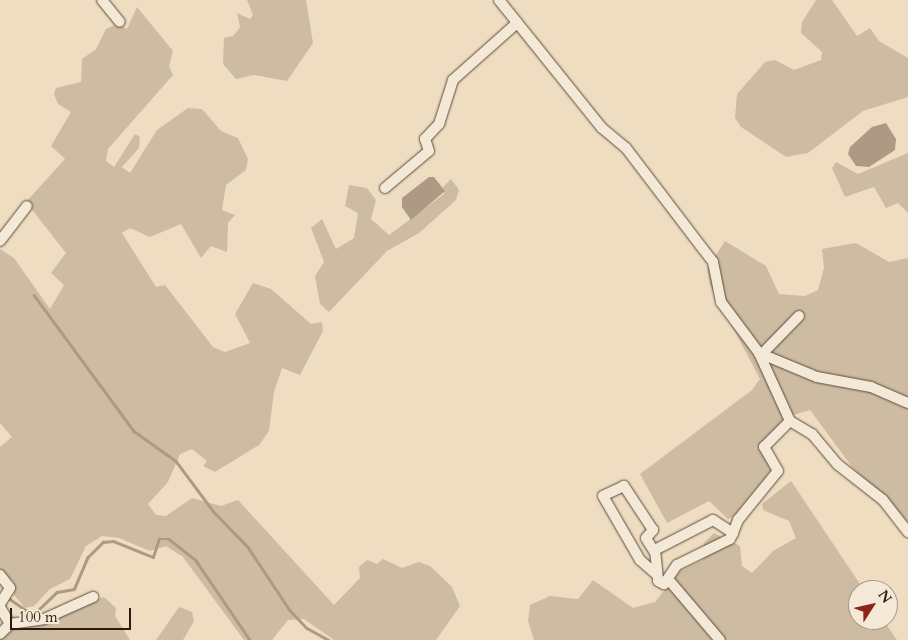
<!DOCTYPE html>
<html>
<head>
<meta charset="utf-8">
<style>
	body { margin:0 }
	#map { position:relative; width:908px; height:640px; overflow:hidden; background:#eeddc1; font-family:Cardo,serif }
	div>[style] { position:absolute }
	.green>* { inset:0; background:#cdbca2 }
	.water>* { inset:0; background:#ad9a84 }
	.stream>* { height:2.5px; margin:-1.25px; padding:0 1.25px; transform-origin:1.25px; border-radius:1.25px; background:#ad9a84 }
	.roads { filter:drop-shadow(0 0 1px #5e4a3a) drop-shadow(0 0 1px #5e4a3a) }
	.minor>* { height:10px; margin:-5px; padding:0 5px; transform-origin:5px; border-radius:5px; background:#f4e9d7 }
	span { translate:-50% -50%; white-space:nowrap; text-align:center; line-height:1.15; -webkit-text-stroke:4px #f4e9d7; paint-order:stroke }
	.north { position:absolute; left:848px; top:580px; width:50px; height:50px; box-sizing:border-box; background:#f4e9d7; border:1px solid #a59686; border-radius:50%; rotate:55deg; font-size:14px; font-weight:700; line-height:20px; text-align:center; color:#2e190d }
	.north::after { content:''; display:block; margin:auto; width:18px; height:22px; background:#8f2418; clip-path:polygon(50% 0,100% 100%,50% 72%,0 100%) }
	.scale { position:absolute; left:10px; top:608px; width:121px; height:22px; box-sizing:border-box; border:2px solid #2e190d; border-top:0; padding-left:6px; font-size:15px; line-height:18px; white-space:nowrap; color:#2e190d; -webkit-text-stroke:4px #f4e9d7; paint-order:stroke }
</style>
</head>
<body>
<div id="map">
	<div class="green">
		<div style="clip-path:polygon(247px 0,306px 0,313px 43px,287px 81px,254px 75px,236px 79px,223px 64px,224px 38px,233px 36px,240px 27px,237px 13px,250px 19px,253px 15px)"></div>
		<div style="clip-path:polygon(816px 0,832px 0,857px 36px,870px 28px,879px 41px,908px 58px,908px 97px,863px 111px,808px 153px,786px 157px,741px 127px,735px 118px,737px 94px,765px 62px,775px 60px,794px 70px,821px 60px,822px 52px,801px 33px,802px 22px)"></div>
		<div style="clip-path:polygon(137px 7px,173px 51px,169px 66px,173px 75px,108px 149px,106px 161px,114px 167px,135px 134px,140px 137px,139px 148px,122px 167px,130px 173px,157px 130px,188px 108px,202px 109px,221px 131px,238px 138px,248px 159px,246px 170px,226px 185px,222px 210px,235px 215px,228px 223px,227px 252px,211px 246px,201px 258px,181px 224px,150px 237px,130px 228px,122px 233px,156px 287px,165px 285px,213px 347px,225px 352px,250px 343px,235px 314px,253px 283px,271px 289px,311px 324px,322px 322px,323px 331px,300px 375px,282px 368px,274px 392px,269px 431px,259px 445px,215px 472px,203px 466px,207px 461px,192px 449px,180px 454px,168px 482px,148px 504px,156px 515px,166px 516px,192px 498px,221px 506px,238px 500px,334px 605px,360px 578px,359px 567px,367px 560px,377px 564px,383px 559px,402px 568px,419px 562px,430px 566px,452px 587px,460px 606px,436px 640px,334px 640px,304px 619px,288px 620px,272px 640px,244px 640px,183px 557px,166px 546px,150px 551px,119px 538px,102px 536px,86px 546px,70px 579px,50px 589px,34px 606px,25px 608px,14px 595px,14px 582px,0 570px,0 447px,12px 437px,0 423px,0 249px,14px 258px,50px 309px,64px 285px,51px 273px,66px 253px,26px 202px,65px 159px,51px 146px,71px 112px,58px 104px,54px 94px,56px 88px,81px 82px,82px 59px,96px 49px,106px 29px,117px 24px,127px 29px)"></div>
		<div style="clip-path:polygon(908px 153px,908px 213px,898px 203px,886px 208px,874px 187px,845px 197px,832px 168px,836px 162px,858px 174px)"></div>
		<div style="clip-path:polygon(451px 179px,459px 190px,456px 200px,419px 233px,387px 251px,329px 312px,320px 304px,315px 276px,324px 262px,311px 228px,322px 219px,336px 249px,354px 238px,358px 213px,345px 206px,349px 185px,367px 188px,376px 200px,371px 219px,389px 235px,444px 194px,443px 187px)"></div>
		<div style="clip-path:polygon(725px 241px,766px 266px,779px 294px,805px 296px,818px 290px,824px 268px,822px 249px,856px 243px,889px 262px,908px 258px,908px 522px,852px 467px,810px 410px,793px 415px,761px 442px,760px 448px,773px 468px,733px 517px,728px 519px,709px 501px,667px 523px,640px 474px,752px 390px,760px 379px,710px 285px,707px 269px)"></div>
		<div style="clip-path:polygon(791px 481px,864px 590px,858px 590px,858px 620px,883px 620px,897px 640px,534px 640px,528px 621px,530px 605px,550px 596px,578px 599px,593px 580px,633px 608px,655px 602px,680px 571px,703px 560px,704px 543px,714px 533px,740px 546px,742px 566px,752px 573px,773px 551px,796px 538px,789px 521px,763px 510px,762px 504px)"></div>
		<div style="clip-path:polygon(104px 597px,116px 608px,115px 616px,130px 640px,0 640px,9px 628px)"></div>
		<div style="clip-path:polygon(179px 607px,192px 612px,194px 621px,183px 640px,156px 640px)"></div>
	</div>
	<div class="water">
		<div style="clip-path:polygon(886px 123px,896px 139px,895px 150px,869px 167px,856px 166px,848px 154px,850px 147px,872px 127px)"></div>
		<div style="clip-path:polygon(429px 177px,434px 177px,445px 191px,411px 220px,402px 207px,402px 198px)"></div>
	</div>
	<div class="stream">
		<div style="left:34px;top:295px;width:169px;rotate:53.7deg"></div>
		<div style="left:134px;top:431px;width:52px;rotate:35.5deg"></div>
		<div style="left:176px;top:461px;width:64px;rotate:53.3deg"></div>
		<div style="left:214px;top:512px;width:49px;rotate:45.8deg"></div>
		<div style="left:248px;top:547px;width:74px;rotate:56.5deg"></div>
		<div style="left:289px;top:609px;width:26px;rotate:47deg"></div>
		<div style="left:307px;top:628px;width:25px;rotate:29deg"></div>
		<div style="left:7px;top:597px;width:32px;rotate:35deg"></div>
		<div style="left:33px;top:615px;width:33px;rotate:-44deg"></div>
		<div style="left:57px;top:592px;width:17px;rotate:-10deg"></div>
		<div style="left:74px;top:589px;width:34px;rotate:-67deg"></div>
		<div style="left:87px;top:558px;width:23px;rotate:-45deg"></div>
		<div style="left:103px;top:542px;width:10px;rotate:-6deg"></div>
		<div style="left:113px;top:541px;width:43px;rotate:21.8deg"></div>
		<div style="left:153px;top:557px;width:19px;rotate:-72deg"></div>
		<div style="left:159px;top:539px;width:10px"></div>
		<div style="left:169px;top:539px;width:33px;rotate:38deg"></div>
		<div style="left:195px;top:559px;width:98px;rotate:55.8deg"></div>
	</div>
	<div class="roads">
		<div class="minor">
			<div style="left:102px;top:0;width:28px;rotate:51deg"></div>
			<div style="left:499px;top:0;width:164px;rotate:51.2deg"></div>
			<div style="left:602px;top:128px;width:31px;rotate:40deg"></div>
			<div style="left:626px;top:148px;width:127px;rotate:52.7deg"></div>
			<div style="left:703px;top:249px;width:16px;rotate:52deg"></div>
			<div style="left:713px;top:262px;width:41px;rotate:78.7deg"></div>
			<div style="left:721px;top:302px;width:64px;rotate:53.3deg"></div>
			<div style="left:759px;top:353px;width:75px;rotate:65.5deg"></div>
			<div style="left:790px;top:421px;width:26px;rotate:31deg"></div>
			<div style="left:812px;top:434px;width:39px;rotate:50deg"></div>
			<div style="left:837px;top:464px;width:58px;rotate:38deg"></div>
			<div style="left:883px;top:500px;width:41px;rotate:52deg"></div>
			<div style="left:385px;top:188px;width:57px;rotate:-40.1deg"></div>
			<div style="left:429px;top:151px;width:13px;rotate:-108deg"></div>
			<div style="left:425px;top:139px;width:21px;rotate:-47deg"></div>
			<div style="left:439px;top:124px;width:46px;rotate:-72.3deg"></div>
			<div style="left:453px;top:80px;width:86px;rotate:-41.7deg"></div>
			<div style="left:0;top:241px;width:44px;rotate:-52.4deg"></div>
			<div style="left:759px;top:353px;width:63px;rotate:22.5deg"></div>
			<div style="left:817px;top:377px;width:55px;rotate:10.5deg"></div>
			<div style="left:871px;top:387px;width:40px;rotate:23.4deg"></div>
			<div style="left:762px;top:354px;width:53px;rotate:-45.8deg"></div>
			<div style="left:733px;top:533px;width:24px;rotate:-147deg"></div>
			<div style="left:713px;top:520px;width:65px;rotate:152.7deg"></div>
			<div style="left:655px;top:550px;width:31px;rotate:84deg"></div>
			<div style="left:658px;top:581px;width:7px;rotate:27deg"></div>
			<div style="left:664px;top:584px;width:23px;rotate:-56deg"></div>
			<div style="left:677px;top:565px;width:59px;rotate:-26.1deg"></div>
			<div style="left:730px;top:539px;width:7px;rotate:-63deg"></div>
			<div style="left:733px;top:533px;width:14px;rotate:-69deg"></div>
			<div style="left:738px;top:520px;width:63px;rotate:-50.8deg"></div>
			<div style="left:778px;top:471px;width:28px;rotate:-120deg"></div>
			<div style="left:764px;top:447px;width:37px;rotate:-45deg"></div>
			<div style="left:654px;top:551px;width:15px;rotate:-122deg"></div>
			<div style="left:646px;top:538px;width:11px;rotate:-49deg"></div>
			<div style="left:653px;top:530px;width:53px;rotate:-123.4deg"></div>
			<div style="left:624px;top:486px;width:23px;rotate:155deg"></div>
			<div style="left:603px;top:496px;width:74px;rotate:60deg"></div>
			<div style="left:640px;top:560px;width:21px;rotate:41deg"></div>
			<div style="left:0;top:575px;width:16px;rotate:52deg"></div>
			<div style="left:10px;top:588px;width:19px;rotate:122deg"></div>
			<div style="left:668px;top:579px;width:80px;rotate:49.6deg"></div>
			<div style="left:0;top:607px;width:20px;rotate:60deg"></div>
			<div style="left:0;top:634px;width:14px;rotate:-45deg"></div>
			<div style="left:10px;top:624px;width:34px;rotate:-8deg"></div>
			<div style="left:44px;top:619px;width:54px;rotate:-24.2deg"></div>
		</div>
	</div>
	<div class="north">N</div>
	<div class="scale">100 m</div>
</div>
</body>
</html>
